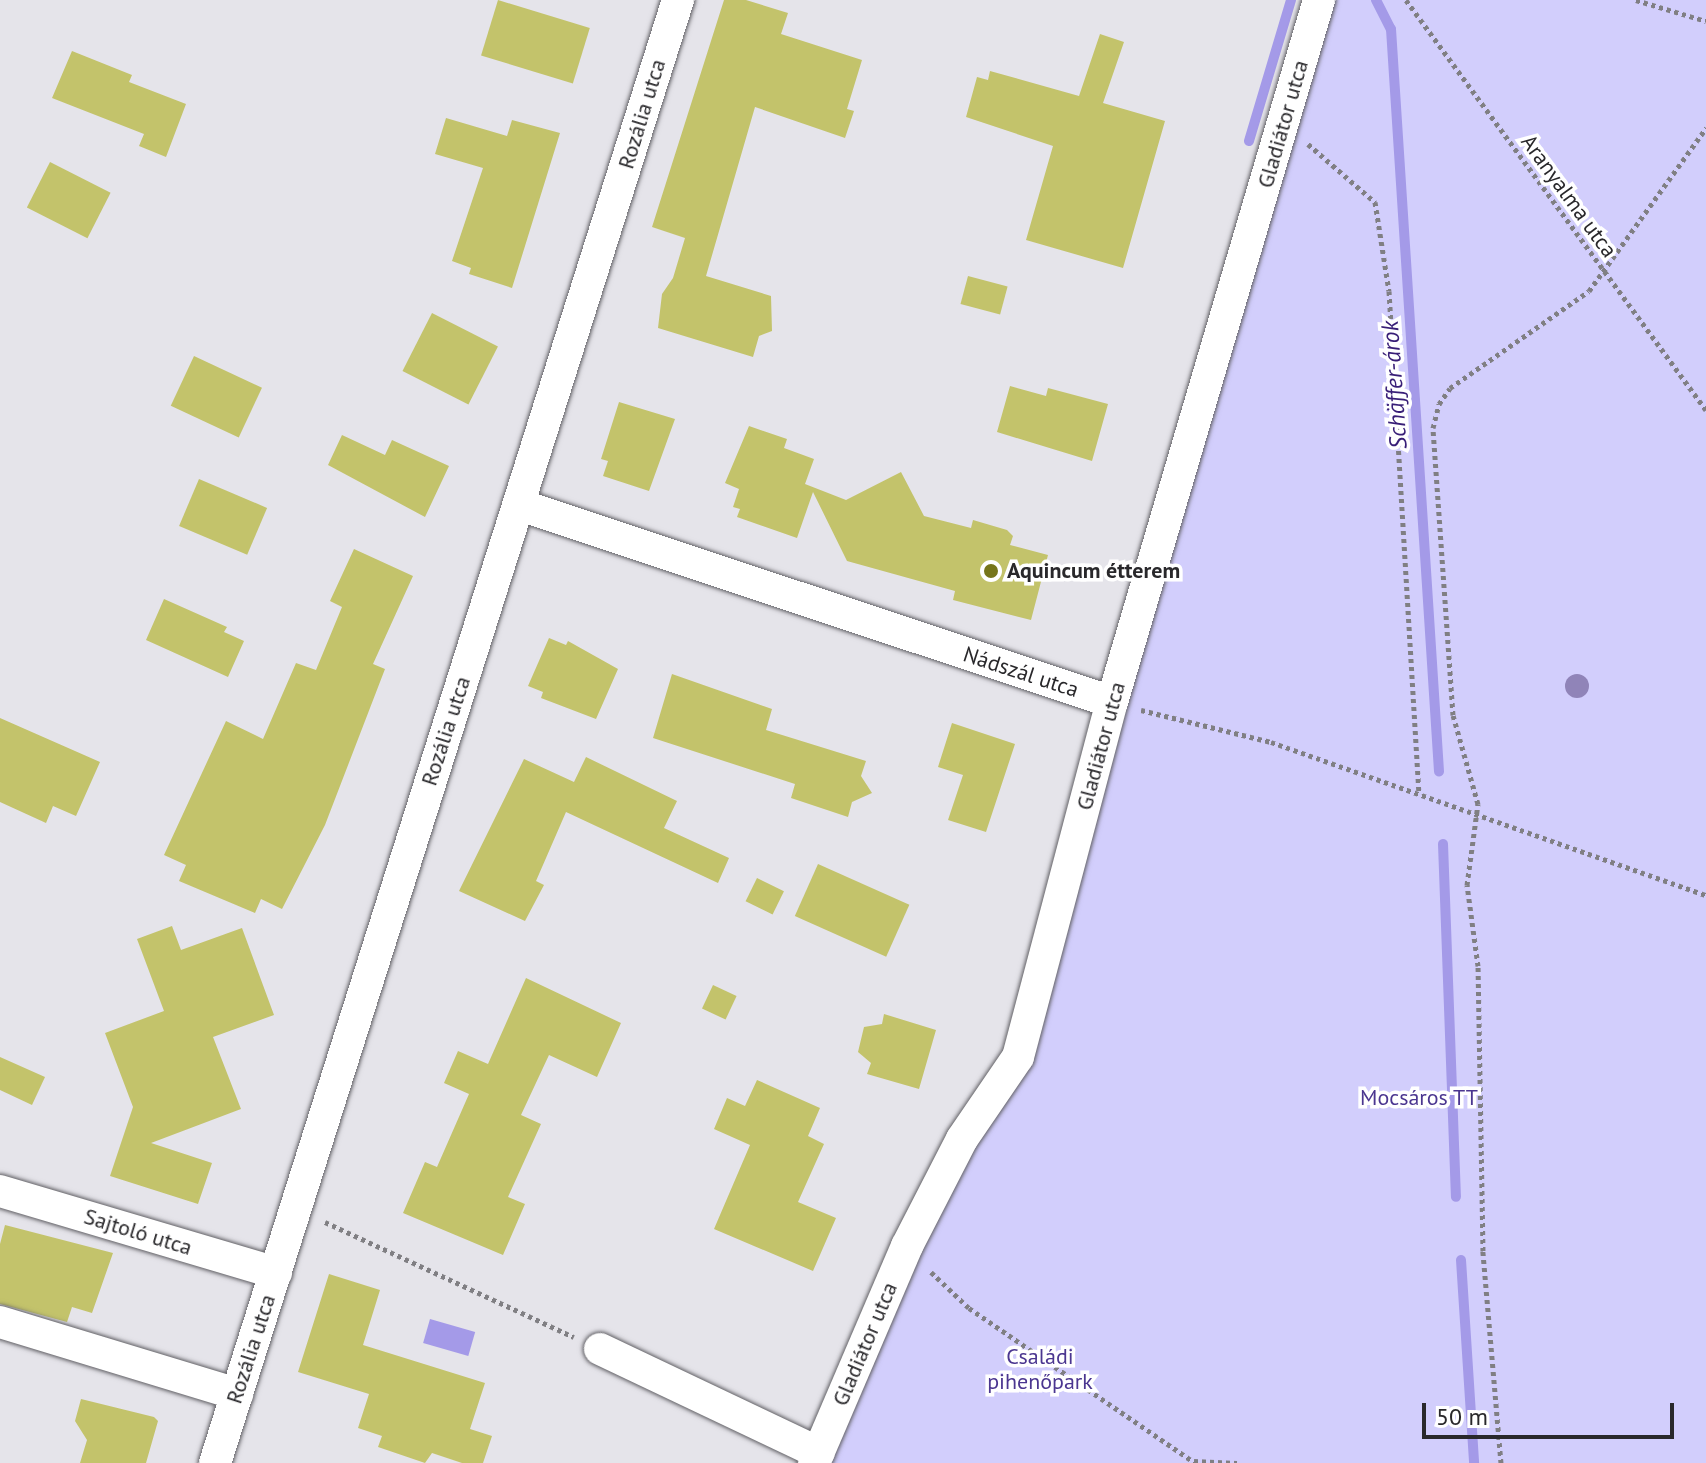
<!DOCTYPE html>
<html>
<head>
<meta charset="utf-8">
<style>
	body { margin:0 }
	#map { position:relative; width:1706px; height:1463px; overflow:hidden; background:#e5e4ea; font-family:"PT Sans",sans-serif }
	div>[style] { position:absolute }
	.green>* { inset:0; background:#d2cefc }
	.water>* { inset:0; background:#a49ae8; transform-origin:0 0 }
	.stream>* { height:10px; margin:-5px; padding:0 5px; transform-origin:5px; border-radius:5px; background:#a49ae8 }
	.building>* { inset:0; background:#c3c36b; transform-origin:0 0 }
	.path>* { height:5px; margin-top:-2.5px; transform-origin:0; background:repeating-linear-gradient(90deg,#807f83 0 4px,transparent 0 8px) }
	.roads { filter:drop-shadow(0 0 2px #616065) drop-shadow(0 0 2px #616065) }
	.minor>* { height:32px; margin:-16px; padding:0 16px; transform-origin:16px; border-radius:16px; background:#fff }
	.trees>* { width:24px; height:24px; margin:-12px; border-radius:50%; background:#9084b8 }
	.dots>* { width:22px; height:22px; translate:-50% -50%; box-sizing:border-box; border:4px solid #fff; border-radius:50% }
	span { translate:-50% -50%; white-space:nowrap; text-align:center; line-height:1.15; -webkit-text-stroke:7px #fff; paint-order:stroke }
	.street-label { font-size:22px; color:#29282b }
	.poi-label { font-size:22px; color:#29282b; font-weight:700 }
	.left { translate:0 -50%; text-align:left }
	.park-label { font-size:22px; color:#4b3690 }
	.water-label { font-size:24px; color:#381e77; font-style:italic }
	.scale { position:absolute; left:1422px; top:1403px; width:252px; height:36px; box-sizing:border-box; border:4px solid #29282b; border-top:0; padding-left:10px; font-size:24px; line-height:28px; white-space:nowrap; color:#29282b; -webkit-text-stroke:6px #fff; paint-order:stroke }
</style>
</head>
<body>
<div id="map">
	<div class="green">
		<div style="clip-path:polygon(1319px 0,1706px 0,1706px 1463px,815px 1463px,1018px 1057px)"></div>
	</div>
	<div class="water">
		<div style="left:430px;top:1319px;width:47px;height:25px;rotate:16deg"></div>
	</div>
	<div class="stream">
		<div style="left:1376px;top:0;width:33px;rotate:63deg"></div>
		<div style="left:1391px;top:29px;width:744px;rotate:86.3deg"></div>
		<div style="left:1249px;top:141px;width:147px;rotate:-73.4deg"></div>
		<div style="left:1443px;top:844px;width:353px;rotate:87.9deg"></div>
		<div style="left:1461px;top:1260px;width:203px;rotate:86.3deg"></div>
	</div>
	<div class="building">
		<div style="left:498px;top:0;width:96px;height:58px;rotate:17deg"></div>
		<div style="clip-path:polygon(724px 0,746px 0,788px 13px,781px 34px,862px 60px,847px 109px,854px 111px,845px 138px,755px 107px,706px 276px,771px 296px,772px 331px,759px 336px,753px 357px,658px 328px,662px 294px,673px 278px,685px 238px,652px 227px)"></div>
		<div style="clip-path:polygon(1100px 34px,1124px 42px,1103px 103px,1165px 121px,1123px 268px,1026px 240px,1053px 146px,966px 117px,977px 77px,988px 80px,990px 71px,1079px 96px)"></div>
		<div style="clip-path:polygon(72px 51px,132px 75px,129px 82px,186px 104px,166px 157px,139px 146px,144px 134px,52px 98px)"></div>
		<div style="clip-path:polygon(446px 118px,507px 136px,512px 120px,560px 133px,512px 288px,469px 274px,471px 268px,452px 261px,483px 168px,435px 154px)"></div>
		<div style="left:50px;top:162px;width:68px;height:51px;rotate:27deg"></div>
		<div style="left:968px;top:276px;width:41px;height:29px;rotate:15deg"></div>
		<div style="left:432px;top:313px;width:74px;height:65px;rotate:27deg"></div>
		<div style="left:194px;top:356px;width:75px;height:55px;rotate:25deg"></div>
		<div style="clip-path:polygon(1010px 386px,1046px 396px,1048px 388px,1108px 404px,1092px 461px,997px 432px)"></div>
		<div style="clip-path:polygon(619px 402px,675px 419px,649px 491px,603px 476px,608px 461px,601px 459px)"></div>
		<div style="clip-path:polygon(749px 426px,787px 439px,784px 448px,814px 459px,805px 484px,846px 500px,901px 472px,924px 516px,971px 528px,973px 520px,1007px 530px,1013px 536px,1010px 545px,1048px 555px,1031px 620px,953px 600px,955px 591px,847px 561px,813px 492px,797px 538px,737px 517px,740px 509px,733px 507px,739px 489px,725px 483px)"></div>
		<div style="clip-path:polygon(342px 435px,385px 455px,392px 440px,449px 466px,425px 517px,328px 465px)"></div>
		<div style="left:199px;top:479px;width:74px;height:51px;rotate:23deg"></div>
		<div style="clip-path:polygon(354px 549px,413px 576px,373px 664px,385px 669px,325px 825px,282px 909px,261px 899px,255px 913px,179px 881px,186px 865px,164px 855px,226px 721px,263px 739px,296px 663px,316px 670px,342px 607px,330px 601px)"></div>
		<div style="clip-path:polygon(164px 599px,227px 627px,224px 632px,244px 641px,228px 677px,146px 640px)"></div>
		<div style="clip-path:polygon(549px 638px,566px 645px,568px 641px,618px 669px,596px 719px,541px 698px,543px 692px,528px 686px)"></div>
		<div style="clip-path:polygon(672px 674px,772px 709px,766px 730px,866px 761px,861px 776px,872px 793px,852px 802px,848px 817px,791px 798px,795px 784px,653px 738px)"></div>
		<div style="clip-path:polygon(0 718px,100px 762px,76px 816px,53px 806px,46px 823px,0 802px)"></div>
		<div style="clip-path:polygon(952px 723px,1015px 744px,986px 832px,948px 820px,963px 775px,938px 767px)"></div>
		<div style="clip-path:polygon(586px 757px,677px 801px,664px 828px,729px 858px,718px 883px,566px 812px,536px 881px,544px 885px,525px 921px,459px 891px,524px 759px,574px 782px)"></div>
		<div style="left:818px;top:864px;width:100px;height:57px;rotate:24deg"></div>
		<div style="left:757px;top:878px;width:30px;height:26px;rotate:26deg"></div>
		<div style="clip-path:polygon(172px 926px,181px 950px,242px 928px,274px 1015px,213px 1037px,241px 1109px,151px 1143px,212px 1163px,198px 1204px,110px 1176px,133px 1107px,105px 1033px,164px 1011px,137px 939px)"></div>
		<div style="clip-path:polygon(526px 978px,621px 1023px,597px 1077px,549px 1055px,521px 1115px,541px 1124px,508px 1197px,525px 1204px,503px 1255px,403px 1213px,425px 1162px,437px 1167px,469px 1094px,444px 1083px,458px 1051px,488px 1064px)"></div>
		<div style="left:713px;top:985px;width:26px;height:26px;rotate:25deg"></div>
		<div style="clip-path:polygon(884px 1014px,936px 1030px,919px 1089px,867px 1074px,871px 1063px,858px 1052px,864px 1027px,882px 1024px)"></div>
		<div style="clip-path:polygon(0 1057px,45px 1077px,32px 1105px,0 1090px)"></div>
		<div style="clip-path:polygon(757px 1080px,820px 1108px,808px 1136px,824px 1144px,798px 1202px,836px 1218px,813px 1271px,714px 1229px,750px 1145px,714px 1129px,727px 1098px,745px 1106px)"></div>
		<div style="clip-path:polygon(5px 1225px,113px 1253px,92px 1313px,72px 1307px,67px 1322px,0 1304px,0 1244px)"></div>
		<div style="clip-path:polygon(329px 1274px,380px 1290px,363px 1345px,485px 1383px,470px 1429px,492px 1436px,483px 1463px,462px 1463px,432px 1453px,425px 1463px,378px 1447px,382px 1436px,358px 1428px,369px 1394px,298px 1372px)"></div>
		<div style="clip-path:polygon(81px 1399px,154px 1417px,158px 1421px,146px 1463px,80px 1463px,87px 1440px,75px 1421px)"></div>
	</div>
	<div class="path">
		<div style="left:1406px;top:0;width:508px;rotate:53.81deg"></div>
		<div style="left:1636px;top:0;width:73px;rotate:16.7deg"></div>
		<div style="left:1308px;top:144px;width:89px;rotate:40.9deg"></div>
		<div style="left:1375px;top:202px;width:90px;rotate:81.1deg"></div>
		<div style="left:1389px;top:291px;width:504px;rotate:86.59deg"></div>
		<div style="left:1141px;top:710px;width:134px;rotate:13.8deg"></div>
		<div style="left:1271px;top:742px;width:461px;rotate:19.4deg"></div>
		<div style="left:325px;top:1222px;width:274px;rotate:24.8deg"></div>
		<div style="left:931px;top:1272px;width:52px;rotate:43.5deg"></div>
		<div style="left:969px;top:1308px;width:274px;rotate:34.4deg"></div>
		<div style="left:1194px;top:1461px;width:43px;rotate:2.7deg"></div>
		<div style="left:1501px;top:1463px;width:213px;rotate:-94.9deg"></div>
		<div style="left:1483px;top:1251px;width:285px;rotate:-91deg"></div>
		<div style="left:1478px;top:966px;width:82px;rotate:-97.7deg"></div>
		<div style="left:1467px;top:885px;width:82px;rotate:-82.3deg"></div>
		<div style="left:1478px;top:804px;width:92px;rotate:-105.7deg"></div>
		<div style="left:1453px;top:715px;width:288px;rotate:-94deg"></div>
		<div style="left:1433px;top:428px;width:25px;rotate:-76deg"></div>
		<div style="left:1439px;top:404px;width:19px;rotate:-55deg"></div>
		<div style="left:1450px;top:388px;width:169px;rotate:-34.9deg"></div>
		<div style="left:1589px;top:291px;width:201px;rotate:-54.3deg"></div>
	</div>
	<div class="roads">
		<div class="minor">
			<div style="left:520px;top:505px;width:624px;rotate:18.41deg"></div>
			<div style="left:0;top:1191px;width:288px;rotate:16.5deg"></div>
			<div style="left:0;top:1322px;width:248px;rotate:16.9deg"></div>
			<div style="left:600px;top:1349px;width:242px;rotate:25.4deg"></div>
			<div style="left:215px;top:1463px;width:1535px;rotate:-72.44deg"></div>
			<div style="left:814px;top:1463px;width:236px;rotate:-66.8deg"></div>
			<div style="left:907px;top:1246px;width:120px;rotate:-62.8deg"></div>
			<div style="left:962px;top:1139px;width:99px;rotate:-55.7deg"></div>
			<div style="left:1018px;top:1057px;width:367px;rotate:-75.2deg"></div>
			<div style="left:1112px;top:702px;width:732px;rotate:-73.57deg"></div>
		</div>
	</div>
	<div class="trees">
		<div style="left:1577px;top:686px"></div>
	</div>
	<div class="dots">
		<div style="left:991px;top:571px;background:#76751a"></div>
	</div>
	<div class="street-label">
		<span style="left:642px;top:114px;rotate:-73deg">Rozália utca</span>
		<span style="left:1283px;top:124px;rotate:-74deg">Gladiátor utca</span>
		<span style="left:1569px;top:196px;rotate:54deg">Aranyalma utca</span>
		<span style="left:1021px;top:672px;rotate:18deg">Nádszál utca</span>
		<span style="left:446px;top:731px;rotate:-72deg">Rozália utca</span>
		<span style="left:1101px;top:746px;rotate:-75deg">Gladiátor utca</span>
		<span style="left:138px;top:1232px;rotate:17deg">Sajtoló utca</span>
		<span style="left:865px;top:1344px;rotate:-67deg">Gladiátor utca</span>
		<span style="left:251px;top:1349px;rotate:-72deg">Rozália utca</span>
	</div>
	<div class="poi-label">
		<span class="left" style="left:1007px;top:571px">Aquincum étterem</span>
	</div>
	<div class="park-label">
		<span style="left:1419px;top:1098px">Mocsáros TT</span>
		<span style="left:1040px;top:1369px">Családi<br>pihenőpark</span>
	</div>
	<div class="water-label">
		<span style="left:1394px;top:385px;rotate:-94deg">Schäffer-árok</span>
	</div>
	<div class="scale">50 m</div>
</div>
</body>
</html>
